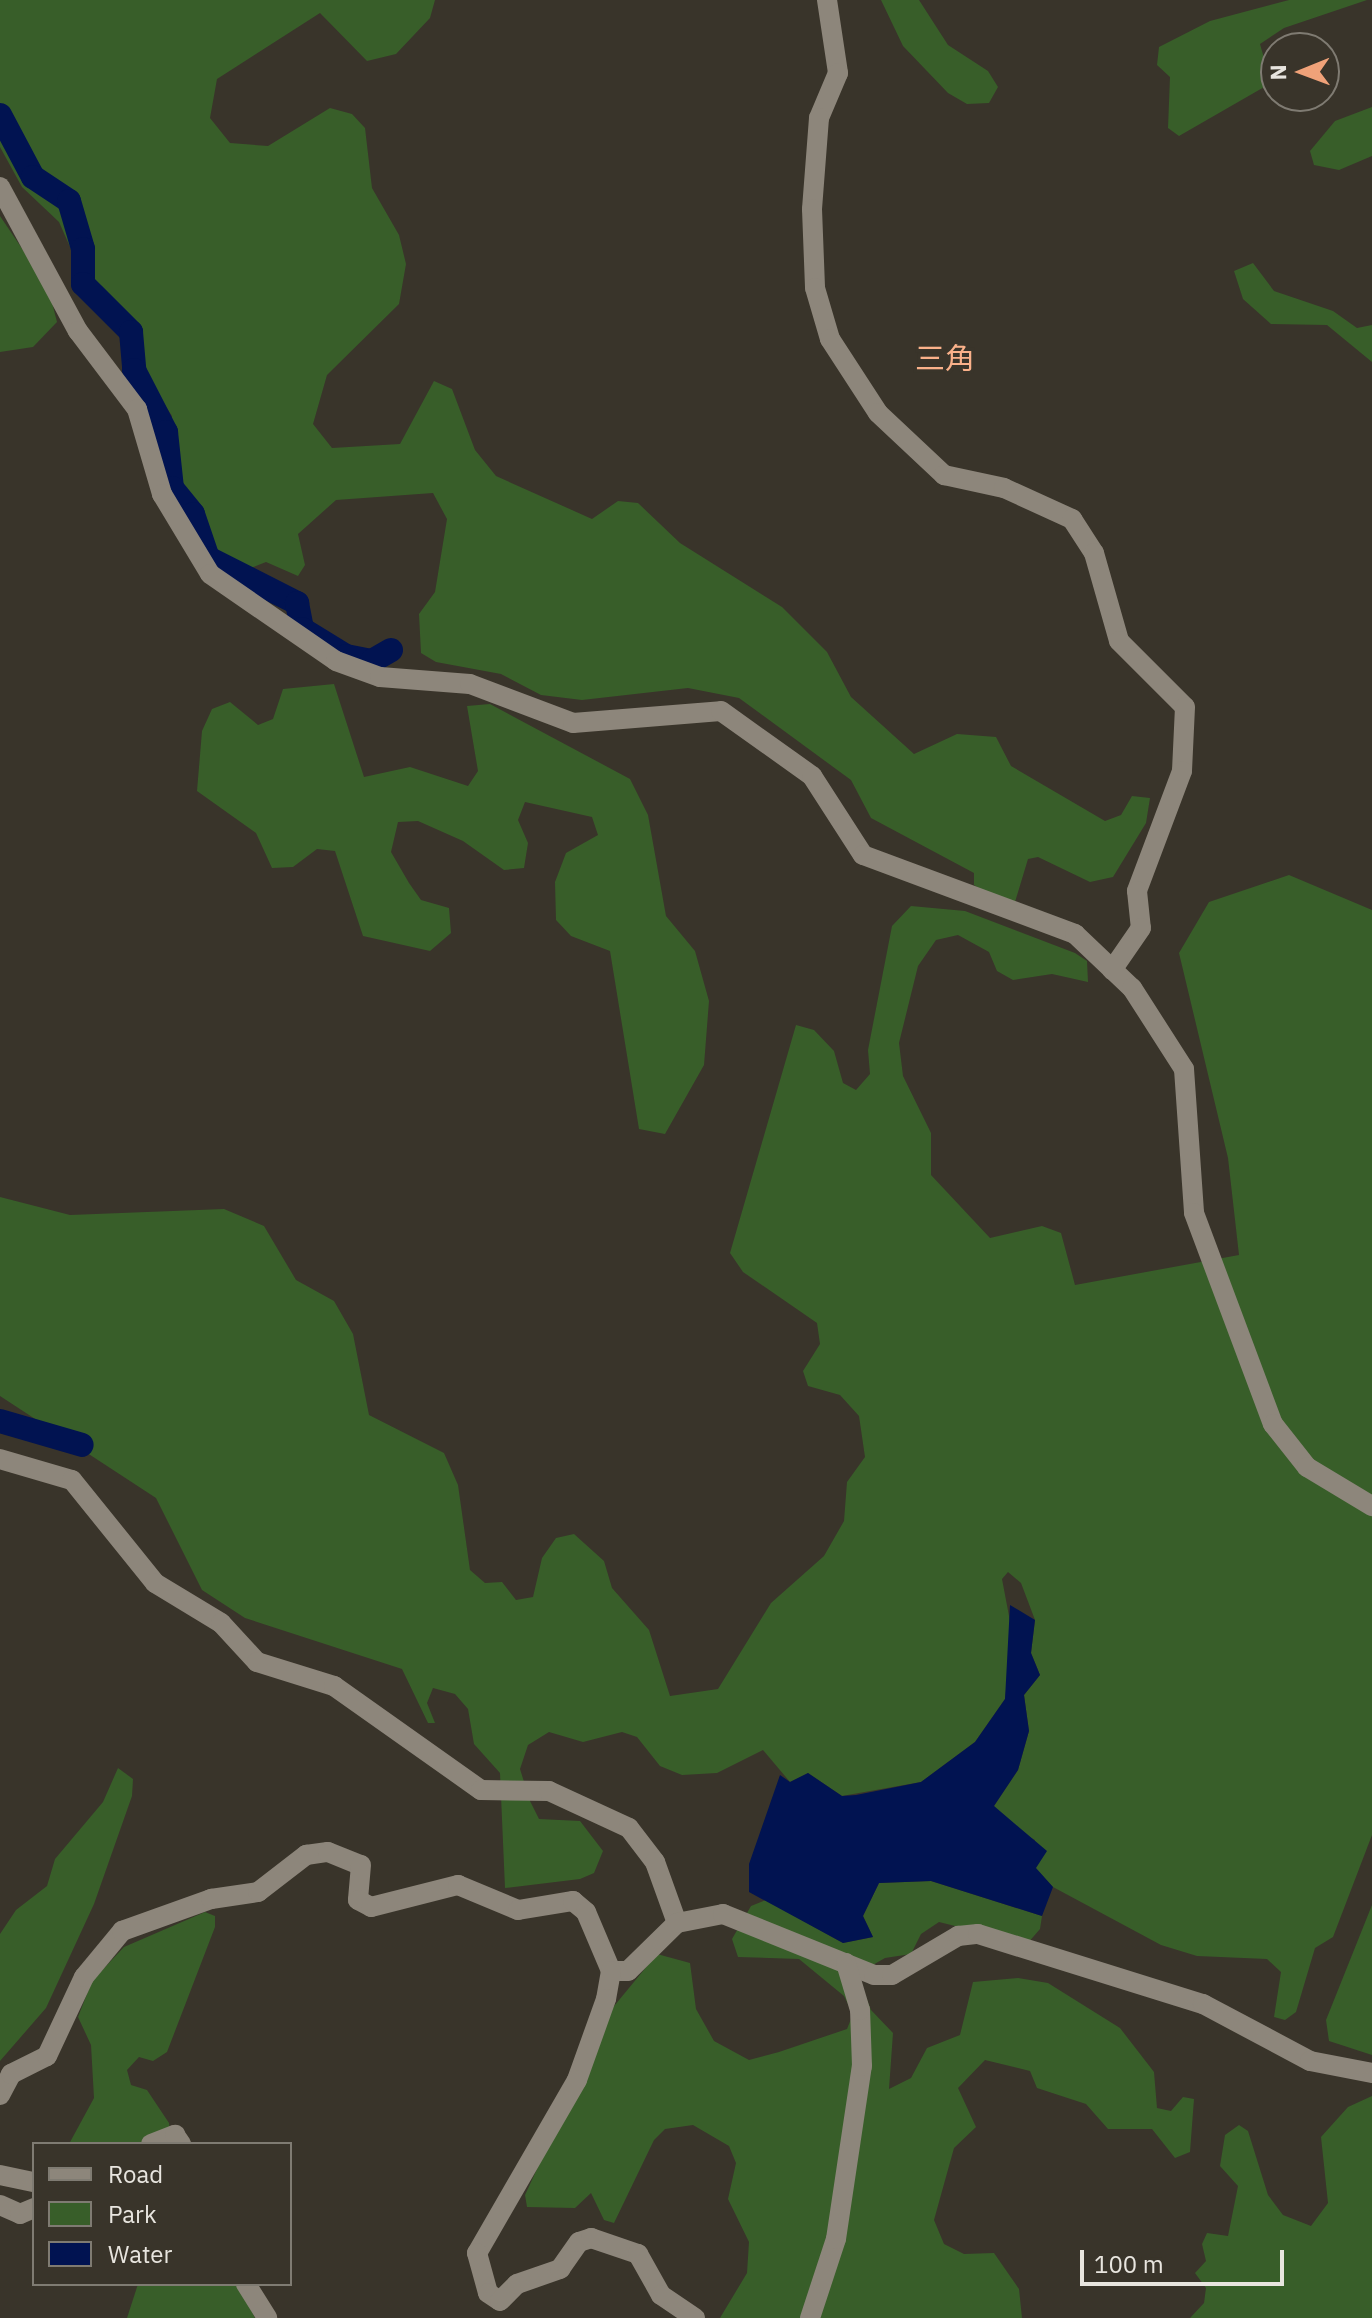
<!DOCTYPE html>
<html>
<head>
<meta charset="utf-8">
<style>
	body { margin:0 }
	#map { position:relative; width:1372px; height:2318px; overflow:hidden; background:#39342a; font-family:"IBM Plex Sans","Noto Sans JP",sans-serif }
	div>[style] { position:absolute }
	.green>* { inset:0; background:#385e29 }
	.water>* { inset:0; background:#011351 }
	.river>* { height:24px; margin:-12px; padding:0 12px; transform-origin:12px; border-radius:12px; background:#011351 }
	.minor>* { height:20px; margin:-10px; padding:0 10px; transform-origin:10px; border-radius:10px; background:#8d867b }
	span { translate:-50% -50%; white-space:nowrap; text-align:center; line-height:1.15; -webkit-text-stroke:7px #39342a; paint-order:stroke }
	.quarter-label { font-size:30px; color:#fab18a }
	.legend { position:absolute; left:32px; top:2142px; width:260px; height:144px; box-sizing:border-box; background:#39342a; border:2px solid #7f7b72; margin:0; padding:10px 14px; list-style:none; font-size:24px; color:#e8e5df }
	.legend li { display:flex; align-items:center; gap:16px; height:40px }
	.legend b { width:40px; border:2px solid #7f7b72 }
	.north { position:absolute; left:1260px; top:32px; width:80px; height:80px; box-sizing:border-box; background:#39342a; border:2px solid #7f7b72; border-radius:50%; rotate:269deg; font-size:22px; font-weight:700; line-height:32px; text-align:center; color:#e8e5df }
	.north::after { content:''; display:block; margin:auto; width:28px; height:36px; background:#f0a279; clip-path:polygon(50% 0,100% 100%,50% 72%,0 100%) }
	.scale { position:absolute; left:1080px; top:2250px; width:204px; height:36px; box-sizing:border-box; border:4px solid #e8e5df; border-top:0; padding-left:10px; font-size:24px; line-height:28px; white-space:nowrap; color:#e8e5df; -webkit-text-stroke:6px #39342a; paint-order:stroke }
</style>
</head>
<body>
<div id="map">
	<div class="green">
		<div style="clip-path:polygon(0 0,435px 0,430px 18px,396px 54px,367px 61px,320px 13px,217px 79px,210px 118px,230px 143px,268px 146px,330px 108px,352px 114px,365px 128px,372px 188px,399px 235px,406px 264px,399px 304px,327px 375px,313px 424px,332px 448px,400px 444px,434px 381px,452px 389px,475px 450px,496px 476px,592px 519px,618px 501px,638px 503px,680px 543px,782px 607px,827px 652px,851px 697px,914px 754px,957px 734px,996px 737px,1011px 766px,1105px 821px,1121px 815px,1132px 796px,1150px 798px,1146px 823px,1113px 877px,1090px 882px,1038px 857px,1028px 859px,1015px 902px,985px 892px,974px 885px,974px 873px,871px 818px,851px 780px,739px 698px,688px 688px,582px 700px,541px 695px,501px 674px,436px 662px,421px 653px,419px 614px,435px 592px,447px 519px,433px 493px,336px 500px,298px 534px,305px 565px,298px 576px,266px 562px,243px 571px,212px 546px,201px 513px,180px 487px,168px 444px,172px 416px,86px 283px,59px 222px,22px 187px,0 147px)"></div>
		<div style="clip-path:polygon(881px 0,919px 0,948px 45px,988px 71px,998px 87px,989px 103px,967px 104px,948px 93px,903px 46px)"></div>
		<div style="clip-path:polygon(1289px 0,1367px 0,1284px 28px,1260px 44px,1264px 58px,1276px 61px,1273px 82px,1179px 136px,1168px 128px,1170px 77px,1157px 65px,1159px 47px,1210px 21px)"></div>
		<div style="clip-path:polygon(1372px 107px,1372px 156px,1339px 170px,1314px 165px,1310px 151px,1335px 121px)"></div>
		<div style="clip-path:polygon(0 216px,48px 287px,57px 322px,33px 347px,0 352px)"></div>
		<div style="clip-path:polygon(1253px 263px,1274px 291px,1333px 311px,1357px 328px,1372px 325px,1372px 362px,1327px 325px,1271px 324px,1243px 299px,1234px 271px)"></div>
		<div style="clip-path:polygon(334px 684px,364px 777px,410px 767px,468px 786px,478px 771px,467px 706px,490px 704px,630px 779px,648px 815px,666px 916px,695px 951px,709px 1001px,704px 1065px,665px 1134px,639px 1129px,610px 951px,571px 936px,556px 920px,555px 882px,566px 853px,598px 835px,592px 817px,525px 802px,518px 820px,528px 843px,524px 868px,504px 870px,463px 841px,418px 821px,398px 822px,391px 852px,409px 883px,421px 900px,449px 908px,451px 933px,430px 951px,363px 936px,335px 851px,317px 849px,293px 867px,272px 868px,256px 833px,197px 791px,202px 731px,212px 709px,230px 702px,258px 725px,273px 719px,283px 689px)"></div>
		<div style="clip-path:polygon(1289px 875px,1372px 910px,1372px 1835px,1333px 1937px,1315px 1948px,1296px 2012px,1285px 2020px,1274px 2017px,1281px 1972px,1267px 1959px,1197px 1956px,1161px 1945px,1053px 1887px,1036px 1869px,1035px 1840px,1010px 1827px,994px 1806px,1018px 1770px,1029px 1731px,1024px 1695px,1040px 1675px,1031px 1653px,1035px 1620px,1021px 1583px,1008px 1572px,1002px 1579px,1013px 1637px,1005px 1699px,975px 1742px,921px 1782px,842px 1796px,808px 1773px,790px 1782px,763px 1750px,717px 1773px,682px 1775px,660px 1766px,637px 1737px,622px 1732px,583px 1742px,549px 1732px,528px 1745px,520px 1769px,530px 1801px,539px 1819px,580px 1821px,603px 1851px,594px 1873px,580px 1879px,505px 1888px,500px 1773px,474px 1744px,468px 1709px,455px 1694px,433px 1688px,427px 1703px,435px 1723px,428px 1723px,402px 1669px,245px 1618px,202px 1590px,156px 1498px,0 1396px,0 1197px,70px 1215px,224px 1209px,264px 1226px,296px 1280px,334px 1301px,353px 1334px,369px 1415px,444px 1453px,458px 1485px,470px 1570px,485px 1583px,502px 1582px,516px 1600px,533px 1597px,542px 1558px,556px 1538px,574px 1534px,604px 1561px,612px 1588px,649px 1630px,670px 1696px,718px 1689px,771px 1603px,824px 1556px,844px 1521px,847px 1482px,865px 1457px,859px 1416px,840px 1395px,808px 1386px,803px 1371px,820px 1344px,817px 1323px,743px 1272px,730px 1253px,796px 1025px,814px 1030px,834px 1051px,843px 1083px,856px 1090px,870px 1074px,868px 1050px,892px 926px,911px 906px,965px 911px,1075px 953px,1087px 961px,1088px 982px,1052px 974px,1013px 980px,997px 971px,989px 952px,958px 935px,936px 940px,918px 966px,899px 1043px,903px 1076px,931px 1133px,931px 1175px,990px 1238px,1042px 1226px,1061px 1233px,1075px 1285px,1239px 1255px,1228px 1158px,1179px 953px,1209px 902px)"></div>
		<div style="clip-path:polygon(118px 1768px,133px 1779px,132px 1796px,94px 1904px,46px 2008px,0 2061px,0 1934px,16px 1910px,47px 1886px,55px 1859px,103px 1802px)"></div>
		<div style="clip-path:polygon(931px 1881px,1042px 1916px,1040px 1929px,1027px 1944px,939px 1922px,921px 1934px,911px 1954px,885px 1958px,857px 1974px,871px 2010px,893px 2033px,889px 2089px,911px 2078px,927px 2048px,960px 2035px,973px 1982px,1018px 1978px,1048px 1983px,1120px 2028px,1154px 2072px,1157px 2108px,1171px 2111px,1183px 2097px,1194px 2099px,1190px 2152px,1175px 2158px,1152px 2129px,1108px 2129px,1086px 2104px,1037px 2088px,1030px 2071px,985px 2060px,958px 2088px,976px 2127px,954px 2148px,934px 2220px,944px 2244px,964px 2254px,994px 2253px,1019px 2289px,1022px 2318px,720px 2318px,747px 2273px,749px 2242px,728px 2199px,736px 2163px,729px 2146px,693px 2125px,665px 2129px,654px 2140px,614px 2223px,604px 2220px,591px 2193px,575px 2208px,527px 2207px,525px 2195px,610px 2011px,657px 1954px,690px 1963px,696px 2009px,714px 2041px,749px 2060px,779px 2052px,847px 2029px,853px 2014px,844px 1996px,799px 1959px,738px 1957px,732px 1939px,751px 1906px,766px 1900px,843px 1943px,873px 1937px,863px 1916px,879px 1883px)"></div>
		<div style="clip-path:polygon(1372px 1905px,1372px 2055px,1329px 2041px,1326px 2020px)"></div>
		<div style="clip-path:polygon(205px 1912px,215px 1916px,215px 1927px,167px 2052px,153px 2061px,139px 2057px,127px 2070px,131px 2085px,147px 2090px,169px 2123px,172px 2144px,69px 2144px,94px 2098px,91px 2045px,78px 2017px,92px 1981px,124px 1947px)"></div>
		<div style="clip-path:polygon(1372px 2096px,1372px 2318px,1190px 2318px,1204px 2303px,1206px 2288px,1195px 2273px,1206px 2261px,1202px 2244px,1207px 2233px,1228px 2236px,1238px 2186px,1220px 2166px,1225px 2135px,1239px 2125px,1248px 2131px,1268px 2195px,1283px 2215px,1311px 2226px,1328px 2203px,1321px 2137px,1348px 2107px)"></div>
		<div style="clip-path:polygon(138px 2284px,238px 2284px,255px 2318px,127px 2318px)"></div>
	</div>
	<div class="water">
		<div style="clip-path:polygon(1010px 1605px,1035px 1620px,1031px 1653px,1040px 1675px,1024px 1695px,1029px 1731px,1018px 1770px,994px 1806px,1047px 1851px,1036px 1868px,1053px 1887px,1042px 1916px,931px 1881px,879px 1883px,863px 1916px,873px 1937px,843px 1943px,749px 1892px,749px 1864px,780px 1775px,790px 1782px,808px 1773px,842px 1796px,856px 1795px,921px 1782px,975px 1742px,1005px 1699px)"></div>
	</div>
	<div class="river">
		<div style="left:0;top:115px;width:70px;rotate:62deg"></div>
		<div style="left:33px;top:177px;width:43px;rotate:33.7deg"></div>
		<div style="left:69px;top:201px;width:50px;rotate:73.7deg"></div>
		<div style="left:83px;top:249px;width:35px;rotate:90deg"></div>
		<div style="left:83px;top:284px;width:68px;rotate:45deg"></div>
		<div style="left:131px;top:332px;width:38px;rotate:85deg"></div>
		<div style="left:134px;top:370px;width:70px;rotate:62.7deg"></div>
		<div style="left:166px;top:432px;width:56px;rotate:83.9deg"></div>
		<div style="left:172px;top:488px;width:33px;rotate:51deg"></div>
		<div style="left:193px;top:514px;width:46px;rotate:71.2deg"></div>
		<div style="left:208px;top:558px;width:100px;rotate:26.8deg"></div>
		<div style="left:297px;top:603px;width:26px;rotate:79deg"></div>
		<div style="left:302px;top:629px;width:52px;rotate:31.5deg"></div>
		<div style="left:346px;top:656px;width:26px;rotate:11deg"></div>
		<div style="left:372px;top:661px;width:22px;rotate:-30deg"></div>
		<div style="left:0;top:1421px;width:85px;rotate:16.3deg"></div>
	</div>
	<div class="minor">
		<div style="left:827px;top:0;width:74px;rotate:81.4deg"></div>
		<div style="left:838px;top:73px;width:49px;rotate:112.9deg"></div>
		<div style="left:819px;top:118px;width:91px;rotate:94.4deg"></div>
		<div style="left:812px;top:209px;width:79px;rotate:87.8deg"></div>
		<div style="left:815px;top:288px;width:53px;rotate:73.6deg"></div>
		<div style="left:830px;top:339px;width:88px;rotate:57deg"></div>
		<div style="left:878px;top:413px;width:91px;rotate:43.2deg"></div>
		<div style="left:944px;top:475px;width:61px;rotate:12.2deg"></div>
		<div style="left:1004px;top:488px;width:75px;rotate:24.5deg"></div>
		<div style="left:1072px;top:519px;width:40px;rotate:57.1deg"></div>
		<div style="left:1094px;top:553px;width:91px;rotate:74.1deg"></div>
		<div style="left:1119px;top:641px;width:93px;rotate:45deg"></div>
		<div style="left:1185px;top:707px;width:64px;rotate:92.7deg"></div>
		<div style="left:1182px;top:771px;width:128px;rotate:110.6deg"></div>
		<div style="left:1137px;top:891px;width:37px;rotate:84deg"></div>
		<div style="left:1141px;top:928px;width:51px;rotate:124.6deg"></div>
		<div style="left:0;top:187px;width:164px;rotate:61.6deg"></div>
		<div style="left:78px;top:331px;width:98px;rotate:52.9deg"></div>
		<div style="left:137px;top:409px;width:89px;rotate:73.6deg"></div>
		<div style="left:162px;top:494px;width:93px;rotate:59deg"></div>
		<div style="left:210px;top:574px;width:153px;rotate:34.6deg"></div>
		<div style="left:336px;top:661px;width:47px;rotate:20deg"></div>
		<div style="left:380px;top:677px;width:90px;rotate:4.4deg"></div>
		<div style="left:470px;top:684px;width:110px;rotate:20.7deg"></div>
		<div style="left:573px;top:723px;width:148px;rotate:-4.6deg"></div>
		<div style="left:721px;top:711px;width:112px;rotate:35.5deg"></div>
		<div style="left:812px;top:776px;width:94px;rotate:57.2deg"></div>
		<div style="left:863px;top:855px;width:226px;rotate:20.4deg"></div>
		<div style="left:1075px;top:934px;width:79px;rotate:43.5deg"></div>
		<div style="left:1132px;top:988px;width:96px;rotate:57.3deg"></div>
		<div style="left:1184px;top:1069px;width:144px;rotate:86deg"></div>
		<div style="left:1194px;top:1213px;width:225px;rotate:69.5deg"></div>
		<div style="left:1273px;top:1424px;width:55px;rotate:51.7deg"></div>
		<div style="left:1307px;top:1467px;width:76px;rotate:31deg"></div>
		<div style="left:0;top:1459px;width:75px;rotate:16.3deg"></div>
		<div style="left:72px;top:1480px;width:132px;rotate:51.1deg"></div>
		<div style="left:155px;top:1583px;width:77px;rotate:31.2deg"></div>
		<div style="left:221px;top:1623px;width:53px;rotate:47.3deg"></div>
		<div style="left:257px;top:1662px;width:81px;rotate:17.3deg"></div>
		<div style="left:334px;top:1686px;width:180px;rotate:35.3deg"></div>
		<div style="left:481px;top:1790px;width:68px;rotate:0.8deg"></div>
		<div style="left:549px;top:1791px;width:88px;rotate:24.8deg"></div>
		<div style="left:629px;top:1828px;width:43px;rotate:52.6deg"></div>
		<div style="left:655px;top:1862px;width:65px;rotate:70.2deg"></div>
		<div style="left:611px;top:1971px;width:17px"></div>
		<div style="left:628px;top:1971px;width:69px;rotate:-44.4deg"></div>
		<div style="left:677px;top:1923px;width:47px;rotate:-11.1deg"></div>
		<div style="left:723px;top:1914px;width:163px;rotate:22deg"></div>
		<div style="left:874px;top:1975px;width:18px"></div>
		<div style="left:892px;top:1975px;width:77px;rotate:-30.6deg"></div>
		<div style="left:958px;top:1936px;width:20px;rotate:-6deg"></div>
		<div style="left:978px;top:1934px;width:236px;rotate:17.3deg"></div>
		<div style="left:1203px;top:2004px;width:121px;rotate:28deg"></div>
		<div style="left:1310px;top:2061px;width:63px;rotate:11deg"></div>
		<div style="left:0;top:2095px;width:24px;rotate:-62deg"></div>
		<div style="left:11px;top:2074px;width:40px;rotate:-26.6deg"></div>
		<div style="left:47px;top:2056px;width:87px;rotate:-64.9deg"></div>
		<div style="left:84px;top:1977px;width:60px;rotate:-50.4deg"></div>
		<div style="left:122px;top:1931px;width:95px;rotate:-19.8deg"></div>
		<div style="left:211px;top:1899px;width:48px;rotate:-8.5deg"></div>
		<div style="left:258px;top:1892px;width:61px;rotate:-37.6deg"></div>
		<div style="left:306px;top:1855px;width:22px;rotate:-8deg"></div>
		<div style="left:328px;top:1852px;width:35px;rotate:22deg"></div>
		<div style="left:361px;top:1865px;width:35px;rotate:95deg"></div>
		<div style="left:358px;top:1900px;width:15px;rotate:28deg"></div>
		<div style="left:371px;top:1907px;width:90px;rotate:-14.2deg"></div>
		<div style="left:458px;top:1885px;width:65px;rotate:22.6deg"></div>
		<div style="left:518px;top:1910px;width:56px;rotate:-9.3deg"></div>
		<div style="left:573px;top:1901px;width:17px;rotate:40deg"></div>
		<div style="left:586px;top:1912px;width:64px;rotate:67deg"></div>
		<div style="left:611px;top:1971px;width:28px;rotate:100deg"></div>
		<div style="left:606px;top:1999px;width:86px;rotate:109.7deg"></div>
		<div style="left:577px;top:2080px;width:200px;rotate:120deg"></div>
		<div style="left:477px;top:2253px;width:41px;rotate:74.6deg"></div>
		<div style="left:488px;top:2293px;width:14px;rotate:34deg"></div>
		<div style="left:500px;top:2301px;width:24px;rotate:-45deg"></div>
		<div style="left:517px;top:2284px;width:46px;rotate:-19.2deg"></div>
		<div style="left:560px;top:2269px;width:33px;rotate:-55deg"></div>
		<div style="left:579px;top:2242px;width:13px;rotate:-18deg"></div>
		<div style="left:591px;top:2238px;width:50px;rotate:18.8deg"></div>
		<div style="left:638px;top:2254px;width:47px;rotate:60.7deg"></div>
		<div style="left:661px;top:2295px;width:41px;rotate:34.1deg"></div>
		<div style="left:151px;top:2144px;width:26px;rotate:-21deg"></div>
		<div style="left:175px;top:2135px;width:11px;rotate:56deg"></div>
		<div style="left:0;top:2175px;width:35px;rotate:12deg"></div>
		<div style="left:0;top:2205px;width:22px;rotate:24deg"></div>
		<div style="left:20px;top:2214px;width:15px;rotate:-23deg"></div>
		<div style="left:246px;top:2284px;width:40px;rotate:58deg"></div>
		<div style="left:810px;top:2318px;width:83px;rotate:-71.8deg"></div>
		<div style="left:836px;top:2239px;width:175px;rotate:-81.5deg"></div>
		<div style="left:862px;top:2066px;width:56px;rotate:-92deg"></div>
		<div style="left:860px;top:2010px;width:49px;rotate:-106.6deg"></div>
	</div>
	<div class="quarter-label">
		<span style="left:945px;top:358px">三角</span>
	</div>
	<ul class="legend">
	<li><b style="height:10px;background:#8d867b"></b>Road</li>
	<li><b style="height:22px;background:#385e29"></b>Park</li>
	<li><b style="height:22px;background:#011351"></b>Water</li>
	</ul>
	<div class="north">N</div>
	<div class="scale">100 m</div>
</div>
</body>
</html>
